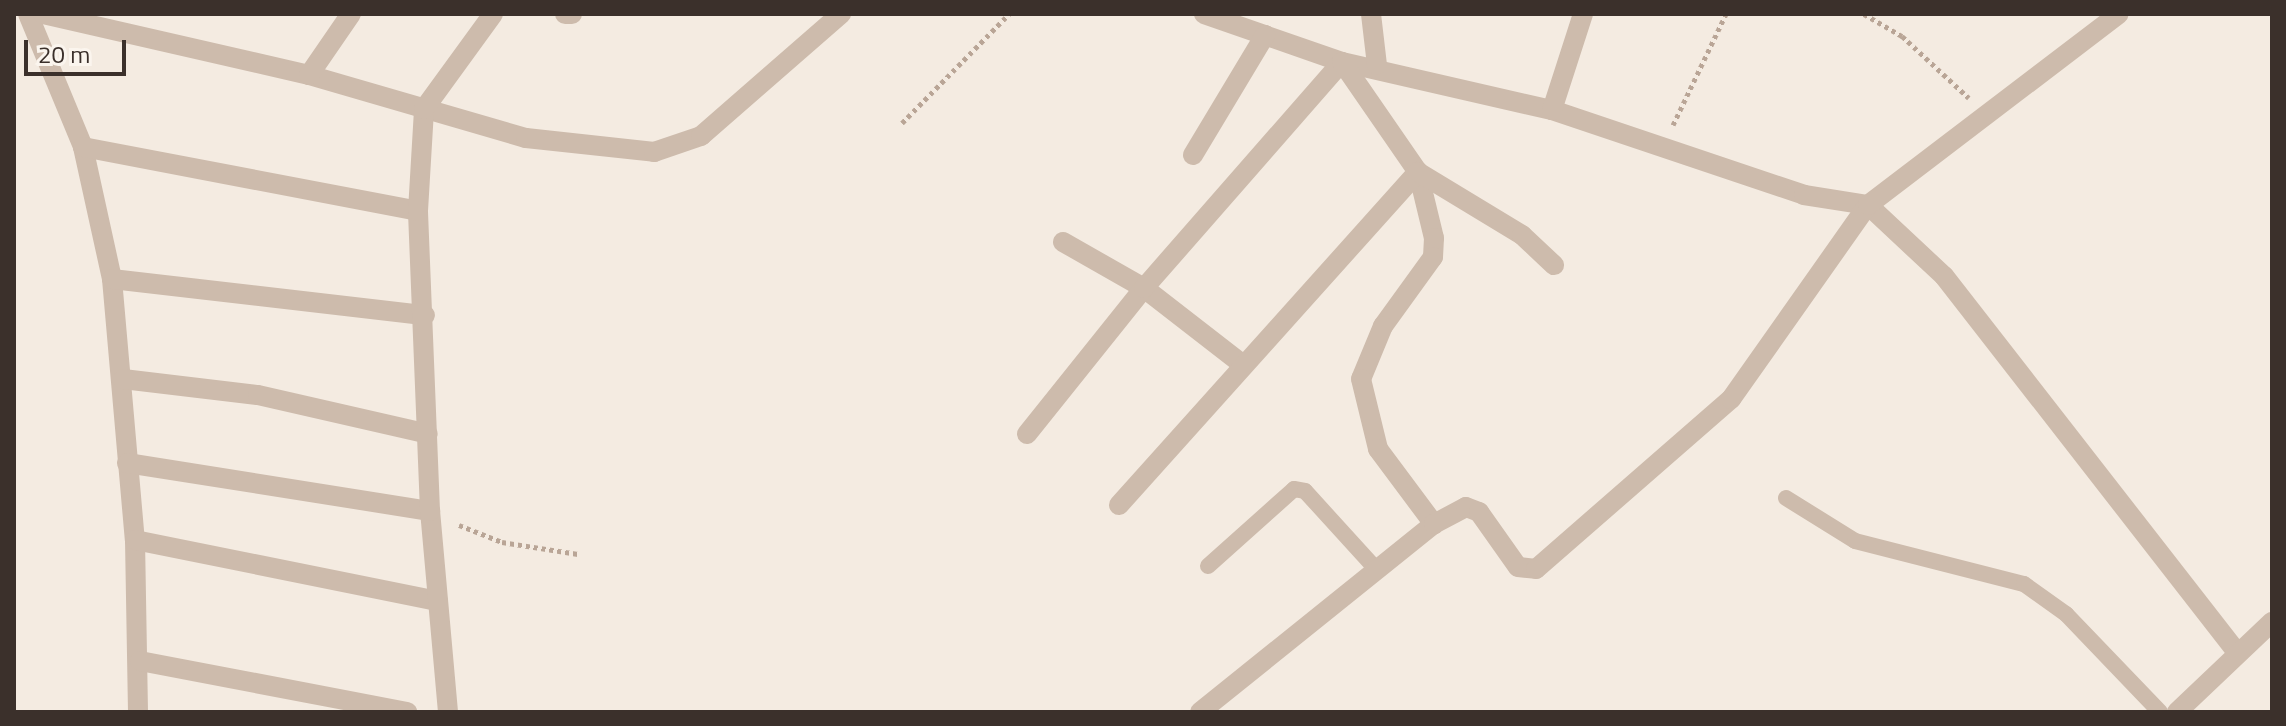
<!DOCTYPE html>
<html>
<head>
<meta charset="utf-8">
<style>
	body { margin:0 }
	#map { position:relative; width:2286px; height:726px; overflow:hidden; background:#f4ebe1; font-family:"Titillium Web",sans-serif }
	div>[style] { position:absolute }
	.path>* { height:5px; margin-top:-2.5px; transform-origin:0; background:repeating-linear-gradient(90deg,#b9a596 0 4px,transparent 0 8px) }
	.lane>* { height:16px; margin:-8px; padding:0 8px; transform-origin:8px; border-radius:8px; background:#cdbbac }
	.street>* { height:20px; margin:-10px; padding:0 10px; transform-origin:10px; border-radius:10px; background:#cdbbac }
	span { translate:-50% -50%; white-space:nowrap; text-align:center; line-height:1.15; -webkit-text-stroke:7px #fbf5ee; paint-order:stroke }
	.frame { position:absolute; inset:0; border:16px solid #3b302b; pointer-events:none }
	.scale { position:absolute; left:24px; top:40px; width:102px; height:36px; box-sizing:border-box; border:4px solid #3b302b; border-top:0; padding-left:10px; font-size:24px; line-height:28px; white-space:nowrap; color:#3b302b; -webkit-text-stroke:6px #fbf5ee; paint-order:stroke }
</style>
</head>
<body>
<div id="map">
	<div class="path">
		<div style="left:1864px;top:14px;width:44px;rotate:30.1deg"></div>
		<div style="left:1902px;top:36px;width:91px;rotate:42.8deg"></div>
		<div style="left:902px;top:123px;width:153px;rotate:-45.5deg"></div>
		<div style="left:1673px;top:125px;width:123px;rotate:-64.5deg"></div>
		<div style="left:459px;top:525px;width:46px;rotate:21.6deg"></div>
		<div style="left:502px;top:542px;width:77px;rotate:9deg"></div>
	</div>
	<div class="lane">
		<div style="left:1786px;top:498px;width:81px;rotate:31.9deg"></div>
		<div style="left:1855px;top:541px;width:174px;rotate:14.3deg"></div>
		<div style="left:2024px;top:584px;width:52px;rotate:35.5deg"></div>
		<div style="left:2066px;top:614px;width:136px;rotate:46.2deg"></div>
		<div style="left:1208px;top:566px;width:115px;rotate:-41.8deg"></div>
		<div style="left:1294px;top:489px;width:11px;rotate:10deg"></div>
		<div style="left:1305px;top:491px;width:105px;rotate:47.7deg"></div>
	</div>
	<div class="street">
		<div style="left:28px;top:14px;width:144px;rotate:67.5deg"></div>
		<div style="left:83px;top:147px;width:135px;rotate:77.6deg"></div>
		<div style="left:112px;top:279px;width:262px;rotate:85deg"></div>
		<div style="left:135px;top:540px;width:172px;rotate:89deg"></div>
		<div style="left:43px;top:14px;width:273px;rotate:12.9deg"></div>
		<div style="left:309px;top:75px;width:226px;rotate:16.2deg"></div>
		<div style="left:526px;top:138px;width:129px;rotate:6.2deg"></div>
		<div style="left:654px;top:152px;width:50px;rotate:-18.8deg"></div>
		<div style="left:701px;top:136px;width:186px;rotate:-41.1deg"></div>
		<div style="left:565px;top:14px;width:7px"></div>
		<div style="left:1204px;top:14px;width:146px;rotate:19.2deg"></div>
		<div style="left:1342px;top:62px;width:215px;rotate:12.9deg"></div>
		<div style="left:1552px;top:110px;width:266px;rotate:18.6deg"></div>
		<div style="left:1804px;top:195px;width:65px;rotate:8.9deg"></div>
		<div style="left:1868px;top:205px;width:104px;rotate:43.1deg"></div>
		<div style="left:1944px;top:276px;width:477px;rotate:52.1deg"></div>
		<div style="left:1371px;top:14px;width:51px;rotate:83.3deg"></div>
		<div style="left:309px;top:75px;width:74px;rotate:-55.5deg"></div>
		<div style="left:1552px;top:110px;width:101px;rotate:-72.1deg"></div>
		<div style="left:83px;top:147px;width:341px;rotate:10.8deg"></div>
		<div style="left:1193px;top:155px;width:140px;rotate:-59deg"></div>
		<div style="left:1063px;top:242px;width:93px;rotate:29.6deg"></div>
		<div style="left:1144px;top:288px;width:124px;rotate:37.8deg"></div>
		<div style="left:112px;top:279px;width:315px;rotate:6.6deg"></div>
		<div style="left:123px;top:379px;width:136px;rotate:6.8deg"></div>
		<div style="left:258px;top:395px;width:174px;rotate:12.9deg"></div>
		<div style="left:1027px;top:434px;width:187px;rotate:-51.3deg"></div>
		<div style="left:1144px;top:288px;width:300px;rotate:-48.8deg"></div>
		<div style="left:1342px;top:62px;width:134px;rotate:55.4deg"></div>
		<div style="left:1418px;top:172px;width:68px;rotate:76.4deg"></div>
		<div style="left:1434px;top:238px;width:19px;rotate:93deg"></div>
		<div style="left:1433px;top:257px;width:85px;rotate:125.9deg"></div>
		<div style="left:1383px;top:326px;width:57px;rotate:112.5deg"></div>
		<div style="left:1361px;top:379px;width:72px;rotate:76.3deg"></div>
		<div style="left:1378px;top:449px;width:94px;rotate:53.3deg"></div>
		<div style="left:127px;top:463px;width:307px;rotate:9deg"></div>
		<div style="left:1119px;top:505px;width:448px;rotate:-48.1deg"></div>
		<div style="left:1418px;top:172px;width:122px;rotate:31.2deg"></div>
		<div style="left:1522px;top:235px;width:44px;rotate:43.2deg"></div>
		<div style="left:135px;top:540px;width:309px;rotate:11.4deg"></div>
		<div style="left:140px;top:661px;width:272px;rotate:10.8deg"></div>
		<div style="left:448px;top:712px;width:202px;rotate:-95.1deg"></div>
		<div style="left:430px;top:511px;width:300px;rotate:-92.3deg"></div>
		<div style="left:418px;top:211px;width:102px;rotate:-86.6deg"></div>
		<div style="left:424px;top:109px;width:117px;rotate:-54deg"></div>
		<div style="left:1200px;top:712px;width:300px;rotate:-38.8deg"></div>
		<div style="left:1434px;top:524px;width:36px;rotate:-28deg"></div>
		<div style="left:1466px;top:507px;width:14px;rotate:21deg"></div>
		<div style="left:1479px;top:512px;width:67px;rotate:54.7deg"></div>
		<div style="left:1518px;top:567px;width:18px;rotate:6deg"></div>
		<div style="left:1536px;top:569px;width:259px;rotate:-41.1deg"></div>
		<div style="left:1731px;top:399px;width:237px;rotate:-54.8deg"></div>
		<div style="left:1868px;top:205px;width:315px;rotate:-37.3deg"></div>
		<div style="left:2177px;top:712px;width:131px;rotate:-43.5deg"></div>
	</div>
	<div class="frame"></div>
	<div class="scale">20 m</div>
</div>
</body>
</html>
